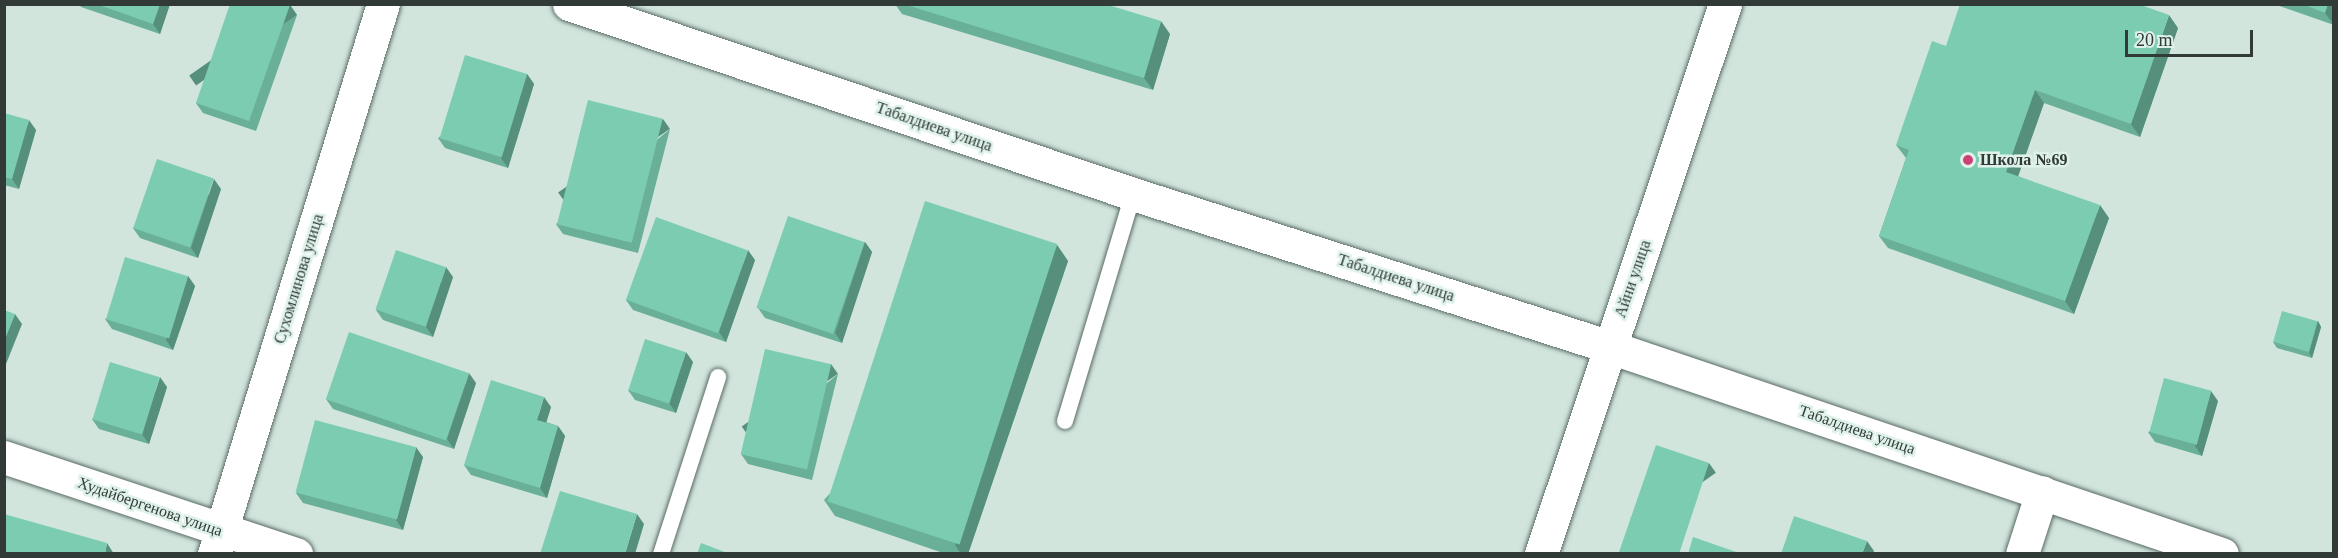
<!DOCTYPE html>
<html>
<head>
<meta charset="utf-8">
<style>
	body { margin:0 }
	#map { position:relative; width:2338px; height:558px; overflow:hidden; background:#d1e5dd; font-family:Georgia,serif }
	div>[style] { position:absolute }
	.roads { filter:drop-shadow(0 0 2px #5a6b64) drop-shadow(0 0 2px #5a6b64) }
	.lane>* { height:16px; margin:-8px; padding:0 8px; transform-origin:8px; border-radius:8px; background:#fff }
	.street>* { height:33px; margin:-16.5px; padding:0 16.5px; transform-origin:16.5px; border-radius:16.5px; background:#fff }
	.secondary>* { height:33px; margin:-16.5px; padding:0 16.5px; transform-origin:16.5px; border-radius:16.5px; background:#fff }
	.wall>* { inset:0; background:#6aaf98 }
	.shaded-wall>* { inset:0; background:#568f7c; transform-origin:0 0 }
	.building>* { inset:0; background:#7bccb1; transform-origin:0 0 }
	.dots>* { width:16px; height:16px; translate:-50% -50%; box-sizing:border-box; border:3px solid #def2ea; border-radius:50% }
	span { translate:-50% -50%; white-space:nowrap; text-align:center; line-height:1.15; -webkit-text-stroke:5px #def2ea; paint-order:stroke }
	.street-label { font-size:16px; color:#323a37 }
	.poi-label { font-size:16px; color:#323a37; font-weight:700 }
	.left { translate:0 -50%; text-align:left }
	.frame { position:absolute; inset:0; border:6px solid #323a37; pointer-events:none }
	.scale { position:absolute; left:2125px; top:30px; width:128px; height:27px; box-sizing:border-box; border:3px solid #323a37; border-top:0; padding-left:8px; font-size:18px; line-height:21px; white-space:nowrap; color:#323a37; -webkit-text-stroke:4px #def2ea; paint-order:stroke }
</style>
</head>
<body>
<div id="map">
	<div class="roads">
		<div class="lane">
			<div style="left:1065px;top:421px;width:237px;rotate:-73.3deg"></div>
			<div style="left:661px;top:554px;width:186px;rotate:-72.1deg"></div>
		</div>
		<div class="street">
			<div style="left:569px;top:4px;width:595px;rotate:18.62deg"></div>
			<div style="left:1133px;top:194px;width:501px;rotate:17.78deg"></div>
			<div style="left:1610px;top:347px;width:646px;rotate:18.69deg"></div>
			<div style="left:4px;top:457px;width:308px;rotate:18.4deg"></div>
			<div style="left:214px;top:554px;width:575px;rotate:-72.92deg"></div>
			<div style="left:2022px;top:554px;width:65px;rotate:-72.1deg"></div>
		</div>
		<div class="secondary">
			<div style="left:1541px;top:554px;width:580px;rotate:-71.5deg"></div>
		</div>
	</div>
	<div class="wall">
		<div style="clip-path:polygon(79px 4px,170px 4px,160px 34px,81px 7px)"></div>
		<div style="clip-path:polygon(895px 4px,1105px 4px,1170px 34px,1153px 90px,902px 14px)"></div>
		<div style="clip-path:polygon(2274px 4px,2334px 4px,2334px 25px)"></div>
		<div style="clip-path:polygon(290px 5px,297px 15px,256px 131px,203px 113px,196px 103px)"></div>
		<div style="clip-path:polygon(2178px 28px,2140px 137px,2044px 103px,2018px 176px,2109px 218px,2074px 314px,1888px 248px,1879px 236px,1906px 158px,1896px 145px)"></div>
		<div style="clip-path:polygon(527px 74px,534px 84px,508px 168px,445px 148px,438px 138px)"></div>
		<div style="clip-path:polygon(4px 113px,36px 130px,19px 189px,4px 185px)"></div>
		<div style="clip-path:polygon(670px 129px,638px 253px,563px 234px,556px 224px)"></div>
		<div style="clip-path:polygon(221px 189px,198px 258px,140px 238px,133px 228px)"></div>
		<div style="clip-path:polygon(865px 242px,872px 252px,842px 343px,765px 318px,758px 308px)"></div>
		<div style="clip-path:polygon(1057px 245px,1068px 261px,968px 554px,946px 554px,835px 516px,824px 500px)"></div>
		<div style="clip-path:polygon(755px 260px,726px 342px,633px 310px,626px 300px)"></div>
		<div style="clip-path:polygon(188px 276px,195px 286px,173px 350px,112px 329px,105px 319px)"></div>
		<div style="clip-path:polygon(453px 277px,433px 337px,383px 320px,376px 310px)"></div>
		<div style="clip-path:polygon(2318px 321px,2321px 327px,2312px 358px,2277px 348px,2273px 342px)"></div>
		<div style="clip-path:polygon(693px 362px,676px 413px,635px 400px,628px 390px)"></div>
		<div style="clip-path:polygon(838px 374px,812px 480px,748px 464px,741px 454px)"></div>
		<div style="clip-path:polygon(476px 383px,454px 449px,333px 409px,326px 399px)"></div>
		<div style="clip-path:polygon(167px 387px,149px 444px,99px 429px,92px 419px)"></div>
		<div style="clip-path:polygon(2218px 401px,2202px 456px,2155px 442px,2148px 432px)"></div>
		<div style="clip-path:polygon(551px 407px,546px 422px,558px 426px,565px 436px,547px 498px,471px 475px,464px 465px)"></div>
		<div style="clip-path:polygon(423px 457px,403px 530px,303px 503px,296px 493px)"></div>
	</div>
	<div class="shaded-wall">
		<div style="clip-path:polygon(160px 4px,170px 4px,160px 34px,153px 24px)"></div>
		<div style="clip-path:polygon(2328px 4px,2334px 4px,2334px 25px,2325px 13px)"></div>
		<div style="left:290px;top:5px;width:12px;height:123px;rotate:55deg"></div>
		<div style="clip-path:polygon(2169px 15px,2178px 28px,2140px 137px,2131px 124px)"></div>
		<div style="clip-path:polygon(1161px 21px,1170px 34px,1153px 90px,1144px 78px)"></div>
		<div style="clip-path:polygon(527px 74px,534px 84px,508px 168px,501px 158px)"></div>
		<div style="clip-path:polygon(2035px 90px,2044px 103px,2015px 185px,2006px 172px)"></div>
		<div style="left:663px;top:119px;width:12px;height:128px;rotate:55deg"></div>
		<div style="clip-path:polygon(29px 120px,36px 130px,19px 189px,12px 179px)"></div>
		<div style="clip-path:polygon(214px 179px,221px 189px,198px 258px,191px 248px)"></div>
		<div style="clip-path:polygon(2100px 205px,2109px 218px,2074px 314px,2065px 301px)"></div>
		<div style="clip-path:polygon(865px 242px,872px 252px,842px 343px,835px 333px)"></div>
		<div style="clip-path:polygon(1057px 245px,1068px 261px,968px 554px,961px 554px,955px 545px)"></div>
		<div style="clip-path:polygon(748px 250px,755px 260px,726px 342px,719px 332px)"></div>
		<div style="clip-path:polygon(446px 267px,453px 277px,433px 337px,426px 327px)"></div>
		<div style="clip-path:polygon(188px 276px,195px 286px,173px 350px,166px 340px)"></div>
		<div style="clip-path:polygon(15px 314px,22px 324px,4px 369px,4px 341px)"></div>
		<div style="clip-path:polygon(2318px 321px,2321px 327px,2312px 358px,2309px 353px)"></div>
		<div style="clip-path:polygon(686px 352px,693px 362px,676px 413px,669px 403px)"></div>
		<div style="left:831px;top:364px;width:12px;height:109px;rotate:55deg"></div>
		<div style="clip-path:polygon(469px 373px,476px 383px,454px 449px,447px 439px)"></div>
		<div style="clip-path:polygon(160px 377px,167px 387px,149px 444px,142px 434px)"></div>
		<div style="clip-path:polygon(2211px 391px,2218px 401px,2202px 456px,2195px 446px)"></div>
		<div style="clip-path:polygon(544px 397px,551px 407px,544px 430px,537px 420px)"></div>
		<div style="clip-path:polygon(558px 426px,565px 436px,547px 498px,540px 488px)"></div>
		<div style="clip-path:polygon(416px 447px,423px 457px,403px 530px,396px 520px)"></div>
		<div style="left:1709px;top:463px;width:12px;height:96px;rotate:55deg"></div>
		<div style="clip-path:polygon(637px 514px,644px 524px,635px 554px,625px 554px)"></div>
		<div style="clip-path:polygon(1867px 541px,1874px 551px,1873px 554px,1862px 554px)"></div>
		<div style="clip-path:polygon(107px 543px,114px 554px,105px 554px)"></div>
	</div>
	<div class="building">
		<div style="clip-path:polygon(96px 4px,160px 4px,153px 24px)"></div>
		<div style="clip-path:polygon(230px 4px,290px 5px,249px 121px,196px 103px)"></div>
		<div style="clip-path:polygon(903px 4px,1105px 4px,1161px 21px,1144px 78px)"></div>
		<div style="clip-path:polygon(1960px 4px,2138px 4px,2169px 15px,2131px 124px,2035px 90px,2006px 172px,2100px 205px,2065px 301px,1879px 236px,1909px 150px,1896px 145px,1932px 41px,1946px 46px)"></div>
		<div style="clip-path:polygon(2302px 4px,2328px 4px,2325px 13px)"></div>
		<div style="left:465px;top:55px;width:65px;height:87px;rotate:17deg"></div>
		<div style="left:588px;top:100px;width:77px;height:128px;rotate:14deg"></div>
		<div style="clip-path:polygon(4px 113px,29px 120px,12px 179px,4px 177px)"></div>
		<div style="left:157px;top:159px;width:60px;height:73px;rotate:19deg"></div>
		<div style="left:925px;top:201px;width:139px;height:316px;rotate:18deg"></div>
		<div style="left:788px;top:216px;width:81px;height:97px;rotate:19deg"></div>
		<div style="left:656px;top:217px;width:98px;height:88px;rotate:20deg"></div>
		<div style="left:396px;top:250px;width:53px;height:63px;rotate:19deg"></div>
		<div style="left:125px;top:257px;width:66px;height:65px;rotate:17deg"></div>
		<div style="clip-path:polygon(4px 310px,15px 314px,4px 341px)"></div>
		<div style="left:2282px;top:311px;width:37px;height:32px;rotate:16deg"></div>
		<div style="left:349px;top:332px;width:127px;height:71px;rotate:19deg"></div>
		<div style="left:645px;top:339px;width:43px;height:54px;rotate:18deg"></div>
		<div style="left:765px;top:349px;width:68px;height:108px;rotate:13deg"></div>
		<div style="left:110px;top:362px;width:52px;height:60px;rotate:17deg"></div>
		<div style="left:2164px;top:378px;width:49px;height:56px;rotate:15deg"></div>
		<div style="clip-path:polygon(491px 380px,544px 397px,537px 420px,558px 426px,540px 488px,464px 465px)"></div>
		<div style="left:315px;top:420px;width:105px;height:75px;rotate:15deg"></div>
		<div style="clip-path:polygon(1656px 445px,1709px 463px,1679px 554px,1624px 554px,1619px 552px)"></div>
		<div style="clip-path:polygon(560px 491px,637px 514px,625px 554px,540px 554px)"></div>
		<div style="clip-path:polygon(4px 514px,107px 543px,105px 554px,4px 554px)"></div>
		<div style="clip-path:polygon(1794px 516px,1867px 541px,1862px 554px,1781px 554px)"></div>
		<div style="clip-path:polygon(1693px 537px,1742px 554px,1688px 554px)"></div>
		<div style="clip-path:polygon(701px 543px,730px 554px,697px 554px)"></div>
	</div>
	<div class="dots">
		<div style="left:1968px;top:160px;background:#cc4177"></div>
	</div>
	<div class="street-label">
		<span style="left:934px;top:127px;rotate:19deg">Табалдиева улица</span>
		<span style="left:1396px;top:278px;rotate:18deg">Табалдиева улица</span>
		<span style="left:299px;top:279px;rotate:-73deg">Сухомлинова улица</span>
		<span style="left:1633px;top:279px;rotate:-71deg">Айни улица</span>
		<span style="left:1857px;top:430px;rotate:19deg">Табалдиева улица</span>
		<span style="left:150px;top:507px;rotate:19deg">Худайбергенова улица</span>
	</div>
	<div class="poi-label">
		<span class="left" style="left:1980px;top:160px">Школа №69</span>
	</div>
	<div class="frame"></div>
	<div class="scale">20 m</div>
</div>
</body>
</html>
